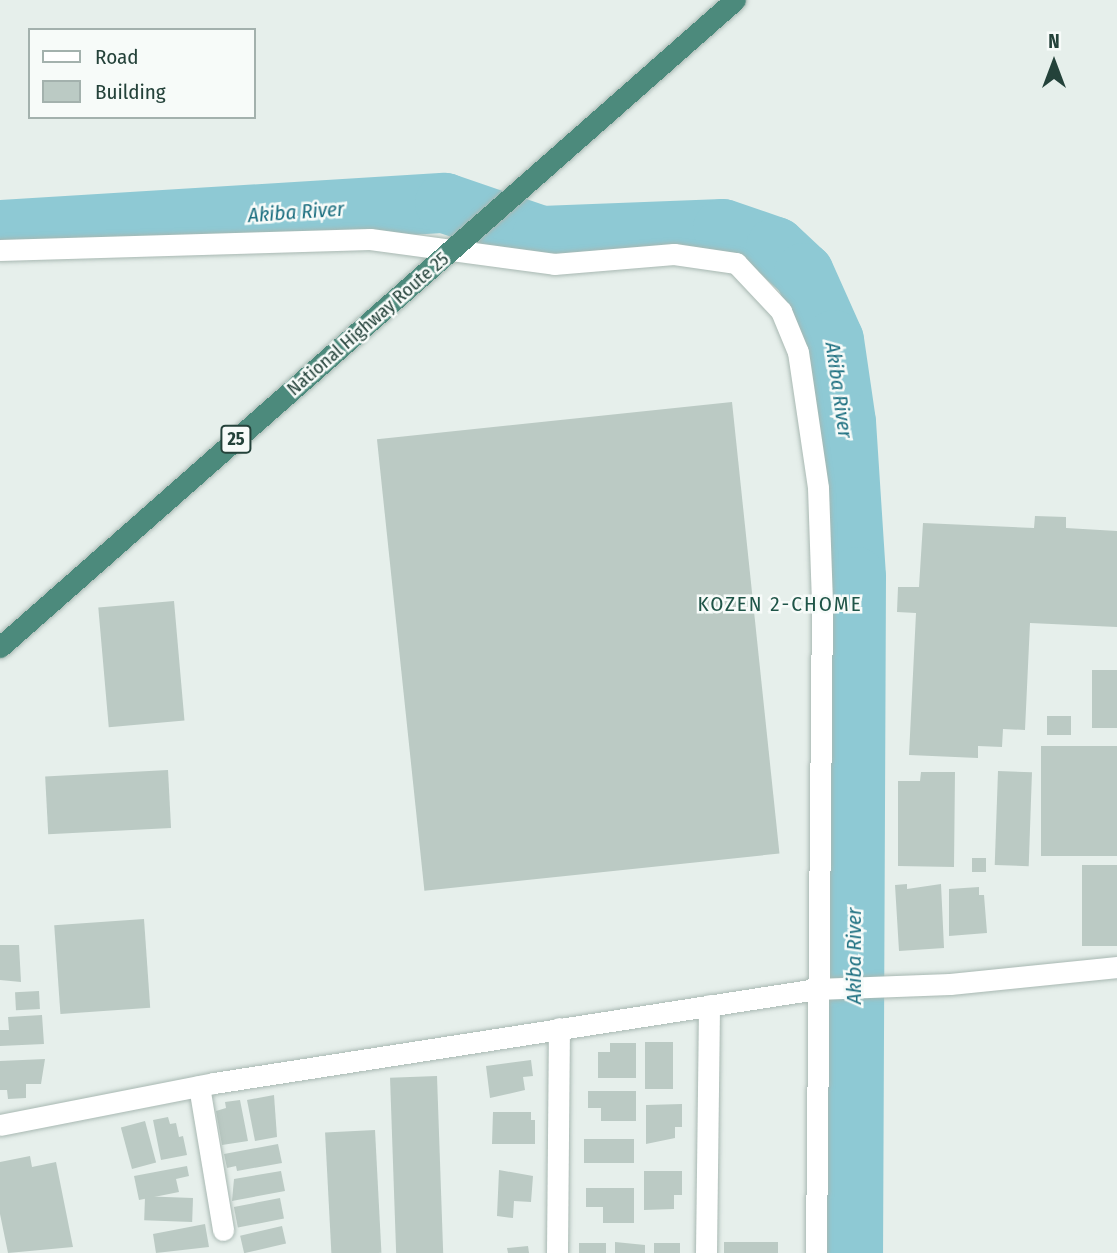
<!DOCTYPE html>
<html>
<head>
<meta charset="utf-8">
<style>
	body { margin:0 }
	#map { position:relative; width:1117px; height:1253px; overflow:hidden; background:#e6efeb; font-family:"Fira Sans Condensed",sans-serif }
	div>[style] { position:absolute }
	.river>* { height:60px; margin:-30px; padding:0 30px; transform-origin:30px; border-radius:30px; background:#8ec9d4 }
	.building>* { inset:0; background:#bbcac4; transform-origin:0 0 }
	.roads { filter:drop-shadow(0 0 2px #a8b8b2) drop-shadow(0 0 2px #a8b8b2) }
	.minor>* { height:21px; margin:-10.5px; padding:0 10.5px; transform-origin:10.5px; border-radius:10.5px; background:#fff }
	.trunk>* { height:21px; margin:-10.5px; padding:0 10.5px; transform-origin:10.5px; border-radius:10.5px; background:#4c8a7c }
	span { translate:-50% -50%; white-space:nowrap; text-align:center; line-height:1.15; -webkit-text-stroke:5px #f7fbf9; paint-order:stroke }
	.shield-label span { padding:2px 5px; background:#f7fbf9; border:2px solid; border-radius:5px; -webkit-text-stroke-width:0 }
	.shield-label { font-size:18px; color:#24423a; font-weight:700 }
	.street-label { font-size:19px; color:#24423a }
	.water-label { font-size:21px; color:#1c6f80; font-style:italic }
	.neighbourhood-label { font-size:21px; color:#1f5548; letter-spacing:2px }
	.legend { position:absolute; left:28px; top:28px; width:228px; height:91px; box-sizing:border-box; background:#f7fbf9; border:2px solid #a3b1ad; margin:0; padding:9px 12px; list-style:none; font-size:21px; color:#24423a }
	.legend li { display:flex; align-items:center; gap:14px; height:35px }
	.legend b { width:35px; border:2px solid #a3b1ad }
	.north { position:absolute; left:1019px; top:28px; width:70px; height:70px; -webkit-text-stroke:5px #f7fbf9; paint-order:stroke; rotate:0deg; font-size:19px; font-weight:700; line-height:28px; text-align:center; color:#24423a }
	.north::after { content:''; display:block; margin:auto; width:24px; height:32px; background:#24423a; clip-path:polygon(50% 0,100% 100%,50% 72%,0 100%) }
</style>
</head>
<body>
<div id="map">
	<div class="river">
		<div style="left:0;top:230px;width:446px;rotate:-3.5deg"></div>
		<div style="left:445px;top:203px;width:102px;rotate:18.8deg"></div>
		<div style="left:542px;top:236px;width:181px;rotate:-2.2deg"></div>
		<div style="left:723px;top:229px;width:56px;rotate:18.8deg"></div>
		<div style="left:776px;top:247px;width:38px;rotate:43deg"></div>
		<div style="left:804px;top:273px;width:73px;rotate:65.9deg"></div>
		<div style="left:834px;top:340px;width:83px;rotate:81.7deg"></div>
		<div style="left:846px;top:422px;width:155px;rotate:86.3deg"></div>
		<div style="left:856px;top:577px;width:676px;rotate:90.25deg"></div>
	</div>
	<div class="building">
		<div style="left:732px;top:402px;width:454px;height:357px;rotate:84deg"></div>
		<div style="clip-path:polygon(1035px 516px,1066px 517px,1066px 528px,1117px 531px,1117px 627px,1030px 623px,1025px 730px,1003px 729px,1002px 747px,978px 746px,978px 758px,909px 755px,916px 613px,897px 612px,898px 587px,919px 587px,923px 523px,1034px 528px)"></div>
		<div style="left:174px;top:601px;width:120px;height:76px;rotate:85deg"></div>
		<div style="left:1117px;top:670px;width:58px;height:25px;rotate:90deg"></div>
		<div style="left:1047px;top:716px;width:24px;height:19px"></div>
		<div style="left:1117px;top:746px;width:110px;height:76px;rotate:90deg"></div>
		<div style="left:168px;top:770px;width:58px;height:123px;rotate:87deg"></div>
		<div style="left:998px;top:771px;width:34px;height:94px;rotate:2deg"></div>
		<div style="clip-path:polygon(921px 772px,955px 772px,954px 867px,898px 866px,898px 781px,920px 781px)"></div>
		<div style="left:972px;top:858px;width:14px;height:14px"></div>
		<div style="left:1117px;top:865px;width:81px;height:35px;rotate:90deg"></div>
		<div style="clip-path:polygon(907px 884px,907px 889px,941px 884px,944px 948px,899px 951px,895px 885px)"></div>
		<div style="clip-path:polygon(979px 887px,979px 895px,984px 895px,987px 933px,949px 936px,949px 889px)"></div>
		<div style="left:144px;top:919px;width:89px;height:90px;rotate:86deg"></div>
		<div style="clip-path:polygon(0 945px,19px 945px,21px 982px,0 980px)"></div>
		<div style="left:39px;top:991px;width:18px;height:24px;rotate:87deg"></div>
		<div style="clip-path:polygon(42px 1015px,44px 1044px,0 1046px,0 1030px,9px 1030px,8px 1017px)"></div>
		<div style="left:645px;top:1042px;width:28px;height:47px"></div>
		<div style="clip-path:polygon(610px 1043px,636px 1043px,636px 1078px,598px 1078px,598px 1052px,610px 1052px)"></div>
		<div style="clip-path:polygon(45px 1059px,41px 1084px,26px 1084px,26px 1098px,8px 1099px,7px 1090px,0 1090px,0 1061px)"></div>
		<div style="clip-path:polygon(531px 1060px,533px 1076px,523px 1077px,525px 1090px,490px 1098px,486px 1066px)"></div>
		<div style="left:437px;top:1076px;width:177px;height:47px;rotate:88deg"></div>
		<div style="clip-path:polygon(588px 1091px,636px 1091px,636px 1121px,601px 1121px,601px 1108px,588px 1108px)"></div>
		<div style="clip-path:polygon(274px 1095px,277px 1137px,255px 1141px,247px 1100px)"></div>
		<div style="clip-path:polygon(240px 1100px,248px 1141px,222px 1145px,216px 1111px,226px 1108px,225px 1102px)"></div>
		<div style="clip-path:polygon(682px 1104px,682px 1127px,675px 1127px,675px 1138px,646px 1144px,646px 1105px)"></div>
		<div style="clip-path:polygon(493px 1112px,531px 1112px,531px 1120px,535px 1120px,535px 1144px,492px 1144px)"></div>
		<div style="clip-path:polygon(168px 1117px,170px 1124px,176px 1123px,179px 1137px,183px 1136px,187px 1155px,161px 1160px,153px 1120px)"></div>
		<div style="left:145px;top:1121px;width:43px;height:25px;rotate:75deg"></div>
		<div style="left:375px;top:1130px;width:123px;height:50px;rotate:87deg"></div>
		<div style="left:584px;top:1139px;width:50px;height:24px"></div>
		<div style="clip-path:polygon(278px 1144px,282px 1163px,237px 1171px,236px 1166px,227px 1168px,224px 1154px)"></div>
		<div style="clip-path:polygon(30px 1156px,32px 1167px,56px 1162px,73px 1247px,8px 1253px,0 1214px,0 1162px)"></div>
		<div style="clip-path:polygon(187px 1166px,189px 1176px,176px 1179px,179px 1192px,139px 1200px,134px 1176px)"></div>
		<div style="clip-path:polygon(499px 1170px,533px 1176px,531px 1202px,514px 1201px,513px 1218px,497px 1216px)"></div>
		<div style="clip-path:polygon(281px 1171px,285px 1191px,232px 1201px,234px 1179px)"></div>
		<div style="clip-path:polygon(644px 1171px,682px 1171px,682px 1195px,674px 1195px,674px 1209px,644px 1210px)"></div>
		<div style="clip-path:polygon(586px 1188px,634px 1188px,634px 1223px,603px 1223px,603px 1207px,586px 1207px)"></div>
		<div style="left:193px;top:1198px;width:24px;height:48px;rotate:92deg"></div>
		<div style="left:280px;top:1198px;width:21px;height:47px;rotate:79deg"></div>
		<div style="clip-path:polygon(205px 1224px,209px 1247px,156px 1253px,153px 1234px)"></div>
		<div style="left:282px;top:1226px;width:18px;height:43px;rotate:77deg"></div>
		<div style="clip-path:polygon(615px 1242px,645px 1245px,645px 1253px,615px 1253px)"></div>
		<div style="left:724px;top:1242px;width:54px;height:11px"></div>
		<div style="left:579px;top:1243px;width:27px;height:10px"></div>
		<div style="left:654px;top:1243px;width:26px;height:10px"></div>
		<div style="clip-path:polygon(528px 1246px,529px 1253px,508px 1253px,507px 1248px)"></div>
	</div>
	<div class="roads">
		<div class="minor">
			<div style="left:0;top:250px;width:370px;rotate:-1.7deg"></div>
			<div style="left:370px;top:239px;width:186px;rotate:7.7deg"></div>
			<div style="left:554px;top:264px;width:120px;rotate:-4.8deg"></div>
			<div style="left:674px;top:254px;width:63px;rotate:8.3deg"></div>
			<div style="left:736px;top:263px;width:66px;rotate:46.8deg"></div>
			<div style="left:781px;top:311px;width:44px;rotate:67.5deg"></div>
			<div style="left:798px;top:352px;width:137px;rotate:81.6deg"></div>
			<div style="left:818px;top:488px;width:114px;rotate:88deg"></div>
			<div style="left:822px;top:602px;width:651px;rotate:90.53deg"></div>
			<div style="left:199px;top:1086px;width:146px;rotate:80.5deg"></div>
			<div style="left:0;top:1125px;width:218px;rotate:-11.1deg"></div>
			<div style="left:214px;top:1083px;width:609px;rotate:-8.87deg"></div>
			<div style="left:816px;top:989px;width:134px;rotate:-2.1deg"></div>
			<div style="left:950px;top:984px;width:168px;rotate:-5.8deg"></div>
			<div style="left:557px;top:1253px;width:225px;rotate:-89.5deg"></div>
			<div style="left:706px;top:1253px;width:248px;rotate:-89.3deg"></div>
		</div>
		<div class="trunk">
			<div style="left:0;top:647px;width:979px;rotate:-41.36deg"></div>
		</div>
	</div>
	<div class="shield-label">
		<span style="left:236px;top:439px">25</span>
	</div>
	<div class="street-label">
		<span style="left:368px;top:324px;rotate:-41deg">National Highway Route 25</span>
	</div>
	<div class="water-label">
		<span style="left:296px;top:212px;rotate:-4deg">Akiba River</span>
		<span style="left:839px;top:390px;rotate:82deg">Akiba River</span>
		<span style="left:854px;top:956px;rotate:-90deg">Akiba River</span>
	</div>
	<div class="neighbourhood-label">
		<span style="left:780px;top:604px">KOZEN 2-CHOME</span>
	</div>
	<ul class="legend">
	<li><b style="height:9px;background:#fff"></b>Road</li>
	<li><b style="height:19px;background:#bbcac4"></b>Building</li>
	</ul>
	<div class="north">N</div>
</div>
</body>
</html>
